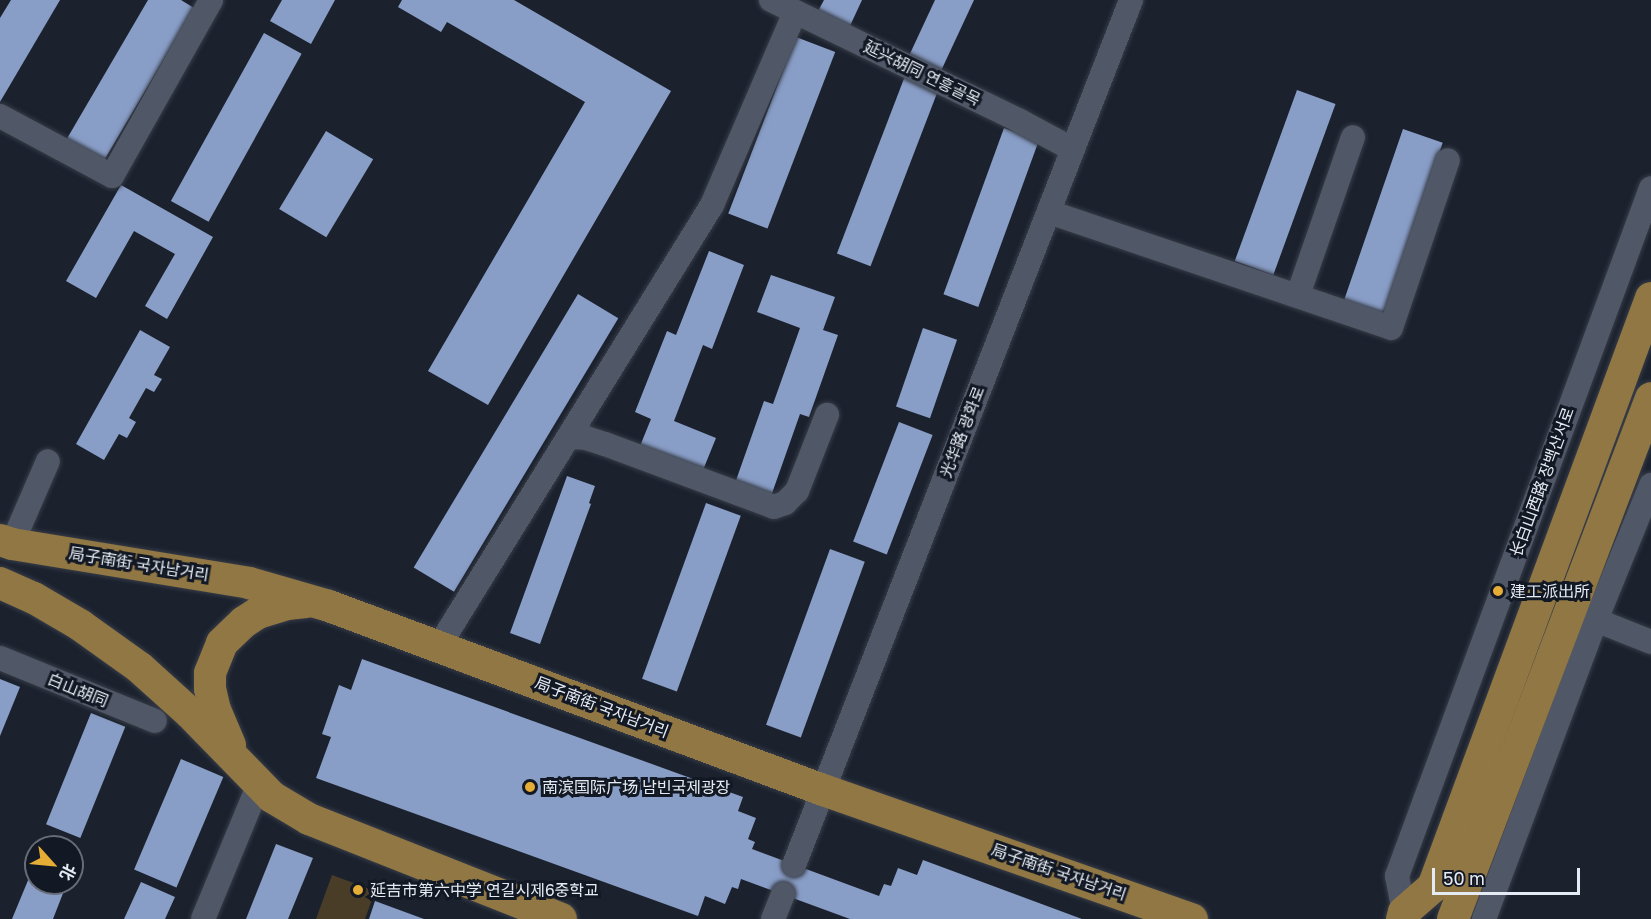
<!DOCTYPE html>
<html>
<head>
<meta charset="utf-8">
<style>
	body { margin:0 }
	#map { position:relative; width:1651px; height:919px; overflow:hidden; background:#1b222e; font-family:"Golos Text","Noto Sans SC","Noto Sans KR",sans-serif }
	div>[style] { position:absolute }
	.green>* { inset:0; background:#4a3d27 }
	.building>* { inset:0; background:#899ec7; transform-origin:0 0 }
	.roads { filter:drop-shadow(0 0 2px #373c47) drop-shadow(0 0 2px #373c47) }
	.minor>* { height:24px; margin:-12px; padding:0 12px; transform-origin:12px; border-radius:12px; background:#505867 }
	.major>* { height:32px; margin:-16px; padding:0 16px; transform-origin:16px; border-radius:16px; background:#907743 }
	.dots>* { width:16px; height:16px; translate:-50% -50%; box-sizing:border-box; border:3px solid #121824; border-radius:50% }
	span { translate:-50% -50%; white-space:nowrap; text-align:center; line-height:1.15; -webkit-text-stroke:6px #121824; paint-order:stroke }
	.street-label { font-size:16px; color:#e6ebf3 }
	.poi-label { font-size:16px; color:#e6ebf3 }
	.left { translate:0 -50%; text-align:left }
	.north { position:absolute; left:24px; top:835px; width:60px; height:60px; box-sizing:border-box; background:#121824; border:2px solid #676c77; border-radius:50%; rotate:117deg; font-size:16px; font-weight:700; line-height:24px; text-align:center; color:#e6ebf3 }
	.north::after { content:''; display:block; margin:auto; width:21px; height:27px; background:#e6ad36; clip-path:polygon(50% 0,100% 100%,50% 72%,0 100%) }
	.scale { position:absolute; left:1432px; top:868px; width:148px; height:27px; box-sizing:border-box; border:3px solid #e6ebf3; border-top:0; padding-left:8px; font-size:18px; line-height:21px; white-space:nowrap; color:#e6ebf3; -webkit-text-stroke:4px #121824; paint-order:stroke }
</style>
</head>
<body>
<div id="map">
	<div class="green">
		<div style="clip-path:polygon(332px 875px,375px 891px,365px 919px,316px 919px)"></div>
	</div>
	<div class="building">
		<div style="clip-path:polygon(11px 0,60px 0,0 102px,0 18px)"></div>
		<div style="clip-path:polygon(148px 0,181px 0,194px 8px,102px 164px,65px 142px)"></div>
		<div style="clip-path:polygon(282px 0,335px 0,311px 44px,270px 21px)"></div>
		<div style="clip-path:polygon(402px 0,514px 0,671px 91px,488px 405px,428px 371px,585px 102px,447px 22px,441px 32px,398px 7px)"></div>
		<div style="clip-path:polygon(824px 0,862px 0,849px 28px,817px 13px)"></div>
		<div style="clip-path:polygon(935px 0,974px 0,940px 73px,908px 58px)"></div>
		<div style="left:264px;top:33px;width:43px;height:192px;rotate:29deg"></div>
		<div style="left:796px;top:37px;width:42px;height:189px;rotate:21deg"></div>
		<div style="left:905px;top:76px;width:36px;height:190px;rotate:21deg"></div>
		<div style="left:1297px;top:90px;width:41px;height:182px;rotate:20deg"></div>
		<div style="left:1004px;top:128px;width:37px;height:177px;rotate:20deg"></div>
		<div style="left:1403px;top:129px;width:42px;height:183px;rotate:19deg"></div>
		<div style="left:326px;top:131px;width:55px;height:91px;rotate:31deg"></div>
		<div style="clip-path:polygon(121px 185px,213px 237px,167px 319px,145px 306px,175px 254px,134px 231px,96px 298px,66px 281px)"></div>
		<div style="clip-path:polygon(709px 251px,744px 265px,712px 349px,703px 345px,674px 421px,716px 438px,701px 475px,638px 451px,651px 419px,635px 412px,667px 331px,676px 335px)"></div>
		<div style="clip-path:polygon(771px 275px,835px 297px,823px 330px,838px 335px,809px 417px,800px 414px,770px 499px,734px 486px,764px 401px,773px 404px,800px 328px,757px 312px)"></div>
		<div style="left:578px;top:294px;width:47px;height:319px;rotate:31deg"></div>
		<div style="left:923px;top:328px;width:36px;height:83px;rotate:19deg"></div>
		<div style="clip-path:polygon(140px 330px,170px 347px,154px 375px,162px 379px,154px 392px,146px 388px,129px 418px,136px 422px,127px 438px,119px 434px,104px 460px,76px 444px)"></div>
		<div style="left:899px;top:422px;width:36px;height:128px;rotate:21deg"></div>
		<div style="clip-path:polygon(567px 476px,595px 486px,589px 503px,591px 504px,540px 644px,510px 633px)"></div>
		<div style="left:706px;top:503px;width:37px;height:187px;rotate:20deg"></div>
		<div style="left:830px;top:549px;width:37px;height:187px;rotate:20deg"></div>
		<div style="clip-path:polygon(362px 659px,743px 797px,738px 811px,756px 818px,748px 839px,755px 842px,752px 849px,879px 896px,884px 884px,891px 886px,898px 868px,917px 875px,923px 860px,1082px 919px,850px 919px,741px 879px,738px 889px,732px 887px,725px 904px,705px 896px,698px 916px,316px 778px,331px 737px,322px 734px,339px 685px,351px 690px)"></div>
		<div style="clip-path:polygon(0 679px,20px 687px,0 736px)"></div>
		<div style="left:91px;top:713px;width:37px;height:120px;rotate:22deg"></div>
		<div style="left:181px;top:759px;width:46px;height:120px;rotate:23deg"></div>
		<div style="clip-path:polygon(276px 844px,313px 858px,288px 919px,246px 919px)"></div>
		<div style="clip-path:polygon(72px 856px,78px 858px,72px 872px)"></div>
		<div style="clip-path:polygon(36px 861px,36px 883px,67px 883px,53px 919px,12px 919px)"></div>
		<div style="clip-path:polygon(141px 882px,175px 897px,165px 919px,124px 919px)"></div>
		<div style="clip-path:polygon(375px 901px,424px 919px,369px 919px)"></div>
	</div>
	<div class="roads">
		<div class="minor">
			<div style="left:771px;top:0;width:277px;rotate:25.9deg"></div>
			<div style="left:1020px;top:121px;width:59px;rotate:28.3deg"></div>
			<div style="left:0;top:116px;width:127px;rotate:28.2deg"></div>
			<div style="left:112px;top:176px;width:202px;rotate:-60.6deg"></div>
			<div style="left:1049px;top:212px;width:361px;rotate:18.7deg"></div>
			<div style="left:1391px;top:328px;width:177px;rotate:-71.3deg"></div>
			<div style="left:1298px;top:295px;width:167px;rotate:-70.8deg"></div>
			<div style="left:569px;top:437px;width:17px;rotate:3deg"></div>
			<div style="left:586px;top:438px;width:20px;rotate:18deg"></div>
			<div style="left:605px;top:444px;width:180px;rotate:20.4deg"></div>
			<div style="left:774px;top:507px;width:12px;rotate:-20deg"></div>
			<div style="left:785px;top:503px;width:17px;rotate:-45deg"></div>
			<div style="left:797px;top:491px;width:82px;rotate:-68.5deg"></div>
			<div style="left:12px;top:544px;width:90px;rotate:-66.6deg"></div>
			<div style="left:1596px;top:620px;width:59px;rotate:21.8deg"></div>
			<div style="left:439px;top:646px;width:519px;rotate:-58.24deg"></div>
			<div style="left:712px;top:205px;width:210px;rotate:-66.7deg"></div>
			<div style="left:0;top:658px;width:167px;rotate:22.1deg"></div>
			<div style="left:794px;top:865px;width:928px;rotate:-68.71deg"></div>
			<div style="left:1404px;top:912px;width:37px;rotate:-101deg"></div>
			<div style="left:1397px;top:876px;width:733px;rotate:-69.74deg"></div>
			<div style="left:203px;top:919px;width:146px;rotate:-67.5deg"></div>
			<div style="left:773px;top:919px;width:27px;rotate:-68deg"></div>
			<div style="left:1484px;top:919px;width:319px;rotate:-69.5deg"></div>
			<div style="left:1596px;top:620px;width:146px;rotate:-67.8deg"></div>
		</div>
		<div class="major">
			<div style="left:0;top:540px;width:13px;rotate:18deg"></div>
			<div style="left:12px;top:544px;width:240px;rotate:9.3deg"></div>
			<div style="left:249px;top:583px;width:83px;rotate:16deg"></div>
			<div style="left:329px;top:606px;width:527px;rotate:20.43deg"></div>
			<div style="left:823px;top:790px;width:391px;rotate:19.3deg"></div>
			<div style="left:0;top:583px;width:37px;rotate:24deg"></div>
			<div style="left:34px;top:598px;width:53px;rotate:30.4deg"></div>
			<div style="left:80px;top:625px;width:74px;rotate:35.6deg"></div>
			<div style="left:140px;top:668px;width:67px;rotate:42deg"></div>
			<div style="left:190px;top:713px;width:117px;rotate:45.7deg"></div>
			<div style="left:272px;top:797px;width:43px;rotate:30.7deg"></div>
			<div style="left:309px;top:819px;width:271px;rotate:21.6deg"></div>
			<div style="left:230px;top:745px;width:38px;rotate:-113deg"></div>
			<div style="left:215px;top:710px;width:22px;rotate:-103deg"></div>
			<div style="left:210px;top:689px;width:16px;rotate:-90deg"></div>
			<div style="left:210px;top:673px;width:32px;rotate:-68deg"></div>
			<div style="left:222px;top:643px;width:30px;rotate:-44deg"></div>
			<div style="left:244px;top:622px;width:17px;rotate:-33deg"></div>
			<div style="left:258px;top:613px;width:30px;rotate:-17deg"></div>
			<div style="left:287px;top:604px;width:19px;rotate:-6deg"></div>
			<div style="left:1402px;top:919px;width:7px;rotate:-74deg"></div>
			<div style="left:1404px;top:912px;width:38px;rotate:-41deg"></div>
			<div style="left:1433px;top:887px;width:628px;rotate:-69.69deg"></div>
			<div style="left:1453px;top:919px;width:557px;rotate:-69.19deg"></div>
		</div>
	</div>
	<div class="dots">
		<div style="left:1498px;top:591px;background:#e6ad36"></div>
		<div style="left:530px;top:787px;background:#e6ad36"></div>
		<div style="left:358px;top:890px;background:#e6ad36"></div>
	</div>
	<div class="street-label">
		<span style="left:922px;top:73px;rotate:26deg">延兴胡同 연흥골목</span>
		<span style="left:962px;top:432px;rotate:-69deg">光华路 광화로</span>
		<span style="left:1542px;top:482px;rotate:-70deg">长白山西路 장백산서로</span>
		<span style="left:139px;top:564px;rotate:9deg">局子南街 국자남거리</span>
		<span style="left:78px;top:690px;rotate:22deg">白山胡同</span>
		<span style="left:602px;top:707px;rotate:21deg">局子南街 국자남거리</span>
		<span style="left:1059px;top:872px;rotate:19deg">局子南街 국자남거리</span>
	</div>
	<div class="poi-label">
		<span class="left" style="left:1510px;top:591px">建工派出所</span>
		<span class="left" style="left:542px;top:787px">南滨国际广场 남빈국제광장</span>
		<span class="left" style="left:370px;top:890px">延吉市第六中学 연길시제6중학교</span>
	</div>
	<div class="north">北</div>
	<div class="scale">50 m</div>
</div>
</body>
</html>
